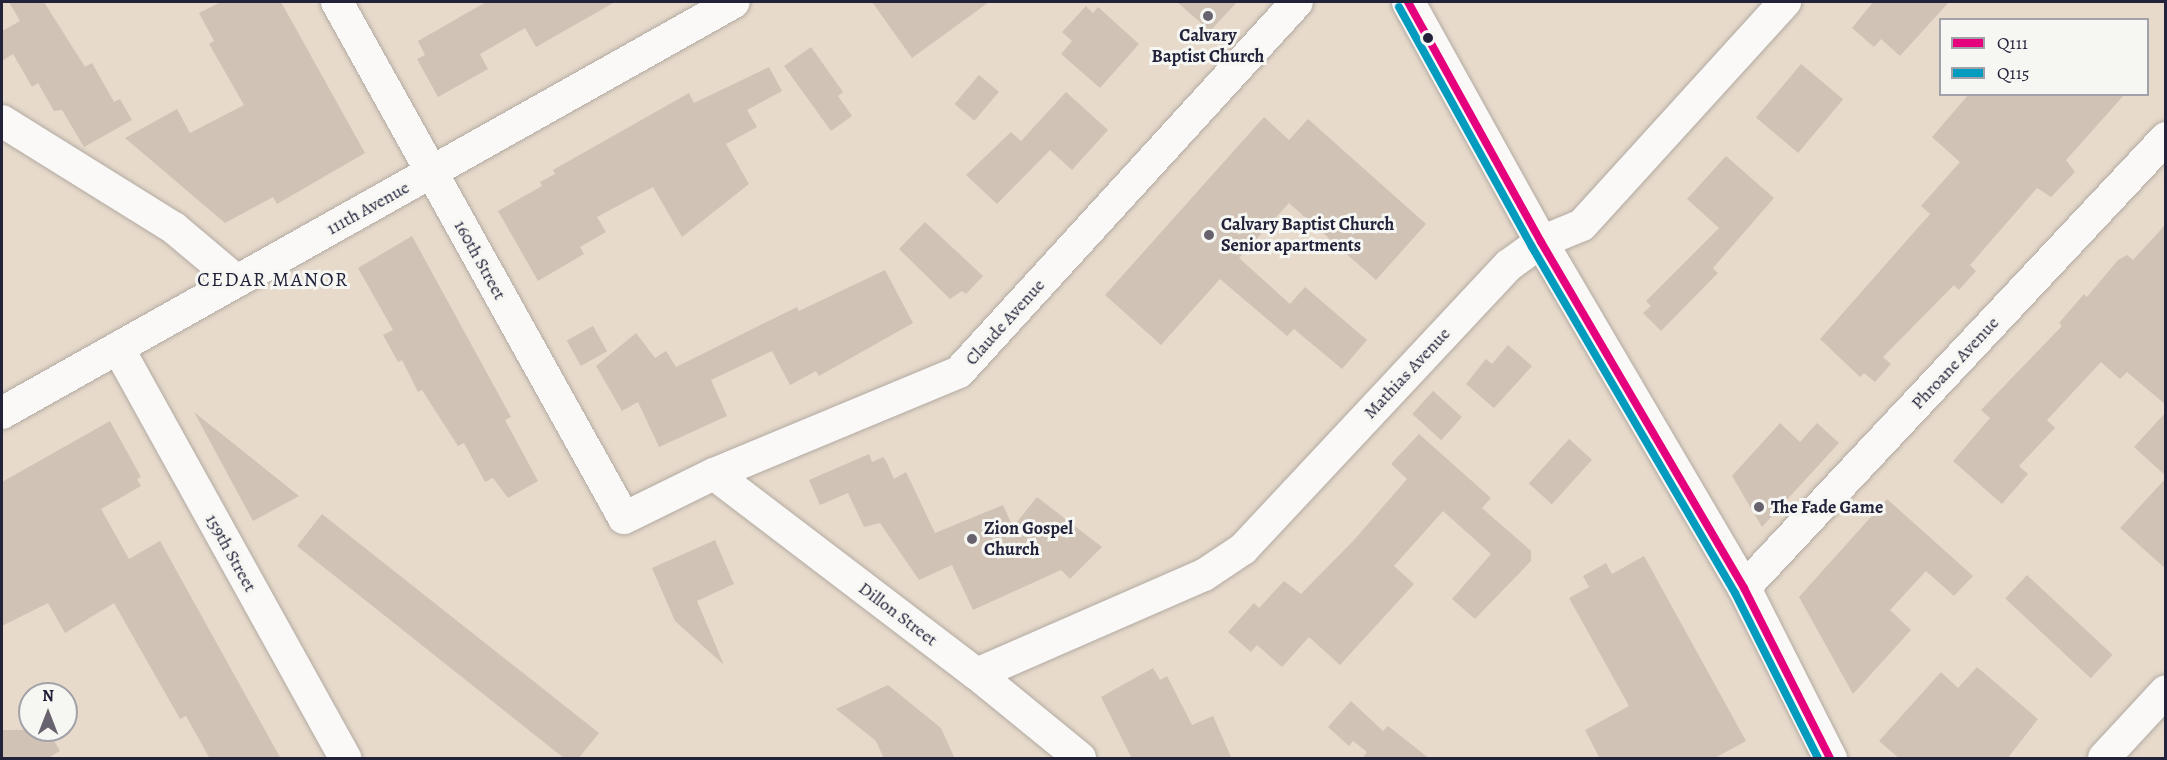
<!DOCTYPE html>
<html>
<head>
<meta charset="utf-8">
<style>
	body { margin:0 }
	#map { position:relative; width:2167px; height:760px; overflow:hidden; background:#e7dacb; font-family:Alegreya,serif }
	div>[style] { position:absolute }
	.building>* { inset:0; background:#d0c2b5; transform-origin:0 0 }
	.roads { filter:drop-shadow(0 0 2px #b2aaa2) drop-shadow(0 0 2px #b2aaa2) }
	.minor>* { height:32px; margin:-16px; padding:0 16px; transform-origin:16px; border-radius:16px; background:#fbf9f7 }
	.secondary>* { height:33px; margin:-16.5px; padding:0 16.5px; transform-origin:16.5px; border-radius:16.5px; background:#fbf9f7 }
	.bus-1>* { height:8px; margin:-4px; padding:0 4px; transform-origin:4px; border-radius:4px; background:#e5007d }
	.bus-2>* { height:8px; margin:-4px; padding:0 4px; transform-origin:4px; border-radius:4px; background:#039cbf }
	.dots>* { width:16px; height:16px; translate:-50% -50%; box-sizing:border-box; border:3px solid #f6f6f2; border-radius:50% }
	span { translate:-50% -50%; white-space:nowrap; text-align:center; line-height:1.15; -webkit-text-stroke:6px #f6f6f2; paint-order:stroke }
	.poi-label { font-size:18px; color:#22223b; font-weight:700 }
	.left { translate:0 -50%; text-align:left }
	.street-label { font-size:18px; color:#22223b }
	.neighbourhood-label { font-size:20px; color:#22223b; letter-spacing:1.5px }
	.frame { position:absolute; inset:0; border:3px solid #22223b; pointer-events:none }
	.legend { position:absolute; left:1939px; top:18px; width:210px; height:78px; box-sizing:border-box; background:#f6f6f2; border:2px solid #a1a1a9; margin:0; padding:8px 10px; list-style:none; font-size:18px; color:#22223b }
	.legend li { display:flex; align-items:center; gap:12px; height:30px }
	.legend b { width:30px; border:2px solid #a1a1a9 }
	.north { position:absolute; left:18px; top:682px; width:60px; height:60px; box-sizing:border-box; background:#f6f6f2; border:2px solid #a1a1a9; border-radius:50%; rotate:0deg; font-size:16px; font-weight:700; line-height:24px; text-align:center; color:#22223b }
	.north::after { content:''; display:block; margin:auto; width:21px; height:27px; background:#67626d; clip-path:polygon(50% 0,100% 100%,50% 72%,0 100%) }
</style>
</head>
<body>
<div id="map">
	<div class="building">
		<div style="clip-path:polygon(9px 2px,44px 2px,85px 67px,92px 63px,114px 102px,120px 99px,132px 120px,84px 147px,62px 110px,54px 111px,38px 83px,32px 87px,13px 54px,2px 61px,2px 31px,20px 21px)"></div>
		<div style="clip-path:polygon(221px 2px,281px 2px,365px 153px,277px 204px,273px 197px,225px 223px,125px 138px,177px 109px,190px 133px,244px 105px,209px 44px,214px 41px,199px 13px)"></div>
		<div style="clip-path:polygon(486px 2px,615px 2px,536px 47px,525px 28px,480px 54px,488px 69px,438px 97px,417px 59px,425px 55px,418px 41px)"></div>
		<div style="clip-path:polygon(872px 2px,989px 2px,912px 58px)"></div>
		<div style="clip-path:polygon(1177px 2px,1237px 2px,1210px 31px)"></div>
		<div style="clip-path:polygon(1873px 2px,1949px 2px,1900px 56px,1881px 39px,1874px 47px,1852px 28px)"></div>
		<div style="clip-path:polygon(1086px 6px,1093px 13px,1098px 7px,1139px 44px,1100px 88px,1061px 54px,1072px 41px,1062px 32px)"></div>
		<div style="clip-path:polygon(811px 47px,843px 92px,838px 96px,852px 116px,831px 131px,784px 66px)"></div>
		<div style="left:1801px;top:64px;width:55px;height:70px;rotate:40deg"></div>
		<div style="clip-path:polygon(769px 67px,782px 91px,747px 110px,757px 127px,726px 144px,749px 184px,682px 237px,653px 187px,597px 217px,606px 232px,580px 247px,584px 254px,538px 281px,498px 211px,542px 186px,540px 182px,555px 174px,553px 170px,689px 93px,694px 103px)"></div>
		<div style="left:979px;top:75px;width:26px;height:38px;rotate:40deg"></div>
		<div style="clip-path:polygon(1066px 92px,1108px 130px,1072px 170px,1050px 150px,997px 204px,966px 175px,1011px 132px,1021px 141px)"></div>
		<div style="clip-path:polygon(1969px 94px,2125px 94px,2066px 160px,2075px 172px,2051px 197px,2037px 188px,1970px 265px,1976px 271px,1959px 290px,1954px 285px,1883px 357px,1891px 364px,1875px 382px,1864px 373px,1860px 377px,1820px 339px,1930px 214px,1921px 206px,1960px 162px,1932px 137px)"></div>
		<div style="clip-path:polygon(1264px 117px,1289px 140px,1308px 119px,1426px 224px,1376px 280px,1289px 203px,1239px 258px,1290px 304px,1305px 287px,1367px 340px,1342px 369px,1294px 329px,1287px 336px,1220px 279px,1161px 345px,1105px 295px)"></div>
		<div style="clip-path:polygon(1726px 156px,1774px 198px,1713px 268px,1718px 273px,1661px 331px,1643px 313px,1651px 306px,1646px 301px,1719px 228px,1687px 199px)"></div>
		<div style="clip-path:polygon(925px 222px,983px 276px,966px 294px,962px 291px,950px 299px,899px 249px)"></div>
		<div style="clip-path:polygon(2166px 224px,2166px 405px,2127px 372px,2120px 379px,2101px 362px,2047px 420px,2055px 428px,2019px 466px,2028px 474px,2002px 504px,1953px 461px,1990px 418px,1981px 410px,2062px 326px,2059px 323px,2084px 294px,2087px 297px,2118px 260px,2127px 255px,2133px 260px)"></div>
		<div style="clip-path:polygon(412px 236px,511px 417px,505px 420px,538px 481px,508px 498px,493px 478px,485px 482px,464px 443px,458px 446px,422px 390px,418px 392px,402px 360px,398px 362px,383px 335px,393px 330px,358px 268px)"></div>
		<div style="clip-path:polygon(885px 270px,913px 323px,819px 376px,816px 371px,790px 385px,772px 351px,711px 380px,727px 416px,659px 447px,638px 402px,622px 411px,596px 366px,636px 333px,655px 358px,666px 351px,676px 367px,797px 307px,799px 311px)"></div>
		<div style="left:593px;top:326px;width:29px;height:30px;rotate:61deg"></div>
		<div style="clip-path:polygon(1508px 345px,1532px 366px,1494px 408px,1466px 384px,1486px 359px,1492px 364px)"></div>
		<div style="left:1433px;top:391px;width:39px;height:31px;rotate:42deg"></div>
		<div style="clip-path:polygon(194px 412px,299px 496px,253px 521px)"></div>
		<div style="clip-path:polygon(2166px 412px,2166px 476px,2134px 447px)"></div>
		<div style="clip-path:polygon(110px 421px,141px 477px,137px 479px,141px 486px,101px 509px,129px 559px,160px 541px,281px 759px,210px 759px,186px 716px,180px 719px,114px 603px,65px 633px,48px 603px,2px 626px,2px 482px)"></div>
		<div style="clip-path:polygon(1780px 423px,1800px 442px,1817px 423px,1839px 443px,1762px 527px,1732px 476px)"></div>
		<div style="clip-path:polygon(1419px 434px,1491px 498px,1482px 508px,1531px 551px,1531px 561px,1475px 619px,1452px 599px,1491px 554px,1443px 511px,1394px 566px,1414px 584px,1340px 665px,1309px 637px,1282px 667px,1257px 645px,1251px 652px,1228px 632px,1254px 603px,1259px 608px,1284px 581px,1301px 594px,1354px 540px,1407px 479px,1391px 464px)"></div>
		<div style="left:1569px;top:439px;width:31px;height:60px;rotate:42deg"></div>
		<div style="clip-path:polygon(869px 454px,872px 462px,883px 457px,886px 461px,894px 479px,906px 472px,935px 533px,1003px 505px,1013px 527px,1037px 497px,1102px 547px,1070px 579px,1061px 570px,973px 610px,952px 565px,919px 580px,880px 523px,864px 527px,848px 493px,820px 505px,809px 480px)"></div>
		<div style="clip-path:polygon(2166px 478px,2166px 569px,2120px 528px)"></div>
		<div style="clip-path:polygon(1887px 499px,1973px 576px,1954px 596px,1926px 571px,1890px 610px,1911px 630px,1853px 694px,1799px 597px)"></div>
		<div style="clip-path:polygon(322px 514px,599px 733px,578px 759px,565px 759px,297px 546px)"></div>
		<div style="clip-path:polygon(715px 540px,734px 584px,697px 601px,724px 665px,675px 621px,652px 568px)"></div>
		<div style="clip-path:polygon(1644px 556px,1746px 741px,1713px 759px,1600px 759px,1585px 730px,1629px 706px,1569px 598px,1589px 587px,1583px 576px,1606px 563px,1612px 574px)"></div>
		<div style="left:2027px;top:575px;width:117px;height:32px;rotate:43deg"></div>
		<div style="clip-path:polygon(1977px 667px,2038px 719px,2007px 759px,1900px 759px,1879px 741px,1941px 672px,1958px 688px)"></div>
		<div style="clip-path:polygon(1153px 668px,1160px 680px,1167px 676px,1192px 725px,1213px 716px,1232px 759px,1132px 759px,1101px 697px)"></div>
		<div style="clip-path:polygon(888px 685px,941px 728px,955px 759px,884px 759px,876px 741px,836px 709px)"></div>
		<div style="clip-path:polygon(1351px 701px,1383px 731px,1388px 726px,1430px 759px,1362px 759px,1367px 752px,1353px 741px,1349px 746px,1328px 727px)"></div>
		<div style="clip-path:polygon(2px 730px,48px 730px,60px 751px,46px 759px,2px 759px)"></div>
	</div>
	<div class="roads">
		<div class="minor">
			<div style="left:337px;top:2px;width:590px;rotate:60.92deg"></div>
			<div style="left:624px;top:518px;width:100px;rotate:-26.1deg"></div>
			<div style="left:714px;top:474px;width:265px;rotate:-22.6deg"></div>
			<div style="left:959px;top:372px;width:501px;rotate:-47.59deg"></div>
			<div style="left:2px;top:121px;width:203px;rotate:31.9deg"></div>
			<div style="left:174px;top:228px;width:82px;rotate:40.1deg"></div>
			<div style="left:118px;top:348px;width:469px;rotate:61deg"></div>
			<div style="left:2px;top:413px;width:839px;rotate:-29.31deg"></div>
			<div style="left:714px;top:474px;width:330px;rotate:37.3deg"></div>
			<div style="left:977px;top:674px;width:133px;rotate:39.2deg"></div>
			<div style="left:1744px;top:588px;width:617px;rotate:-46.84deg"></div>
			<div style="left:977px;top:674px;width:248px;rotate:-23.6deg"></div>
			<div style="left:1204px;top:575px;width:47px;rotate:-33.7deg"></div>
			<div style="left:1243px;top:549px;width:389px;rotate:-46.9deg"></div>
			<div style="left:1509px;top:265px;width:39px;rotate:-36deg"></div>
			<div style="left:1541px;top:242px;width:44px;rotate:-22.5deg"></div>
			<div style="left:1582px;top:225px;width:302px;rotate:-47.7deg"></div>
			<div style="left:2104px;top:758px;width:91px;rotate:-47.2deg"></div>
		</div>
		<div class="secondary">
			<div style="left:1408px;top:2px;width:274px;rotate:61deg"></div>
			<div style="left:1541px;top:242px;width:401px;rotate:59.6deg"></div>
			<div style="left:1744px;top:588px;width:191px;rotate:63.2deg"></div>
		</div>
	</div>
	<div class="bus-1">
		<div style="left:1408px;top:2px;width:274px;rotate:61deg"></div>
		<div style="left:1541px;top:242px;width:401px;rotate:59.6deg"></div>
		<div style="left:1744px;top:588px;width:191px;rotate:63.2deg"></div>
	</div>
	<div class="bus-2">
		<div style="left:1399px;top:7px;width:274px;rotate:61deg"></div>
		<div style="left:1532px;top:247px;width:401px;rotate:59.6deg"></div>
		<div style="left:1735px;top:593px;width:185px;rotate:63.3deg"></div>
	</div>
	<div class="dots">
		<div style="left:1208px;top:16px;background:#67626d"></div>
		<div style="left:1428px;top:38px;background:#22223b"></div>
		<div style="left:1209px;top:235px;background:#67626d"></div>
		<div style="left:1759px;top:507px;background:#67626d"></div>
		<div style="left:972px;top:539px;background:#67626d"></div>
	</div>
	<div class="poi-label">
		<span style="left:1208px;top:46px">Calvary<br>Baptist Church</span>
		<span class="left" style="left:1221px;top:235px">Calvary Baptist Church<br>Senior apartments</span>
		<span class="left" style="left:1771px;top:507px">The Fade Game</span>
		<span class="left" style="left:984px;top:539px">Zion Gospel<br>Church</span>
	</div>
	<div class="street-label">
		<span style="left:368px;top:208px;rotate:-29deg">111th Avenue</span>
		<span style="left:480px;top:260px;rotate:61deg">160th Street</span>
		<span style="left:1005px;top:322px;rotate:-48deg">Claude Avenue</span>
		<span style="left:1955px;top:363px;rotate:-47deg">Phroane Avenue</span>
		<span style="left:1407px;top:373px;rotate:-47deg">Mathias Avenue</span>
		<span style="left:231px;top:553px;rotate:61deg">159th Street</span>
		<span style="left:898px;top:614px;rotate:37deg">Dillon Street</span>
	</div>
	<div class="neighbourhood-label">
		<span style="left:273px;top:279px">CEDAR MANOR</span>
	</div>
	<div class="frame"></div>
	<ul class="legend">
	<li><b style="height:8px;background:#e5007d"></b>Q111</li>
	<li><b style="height:8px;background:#039cbf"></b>Q115</li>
	</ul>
	<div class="north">N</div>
</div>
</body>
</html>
